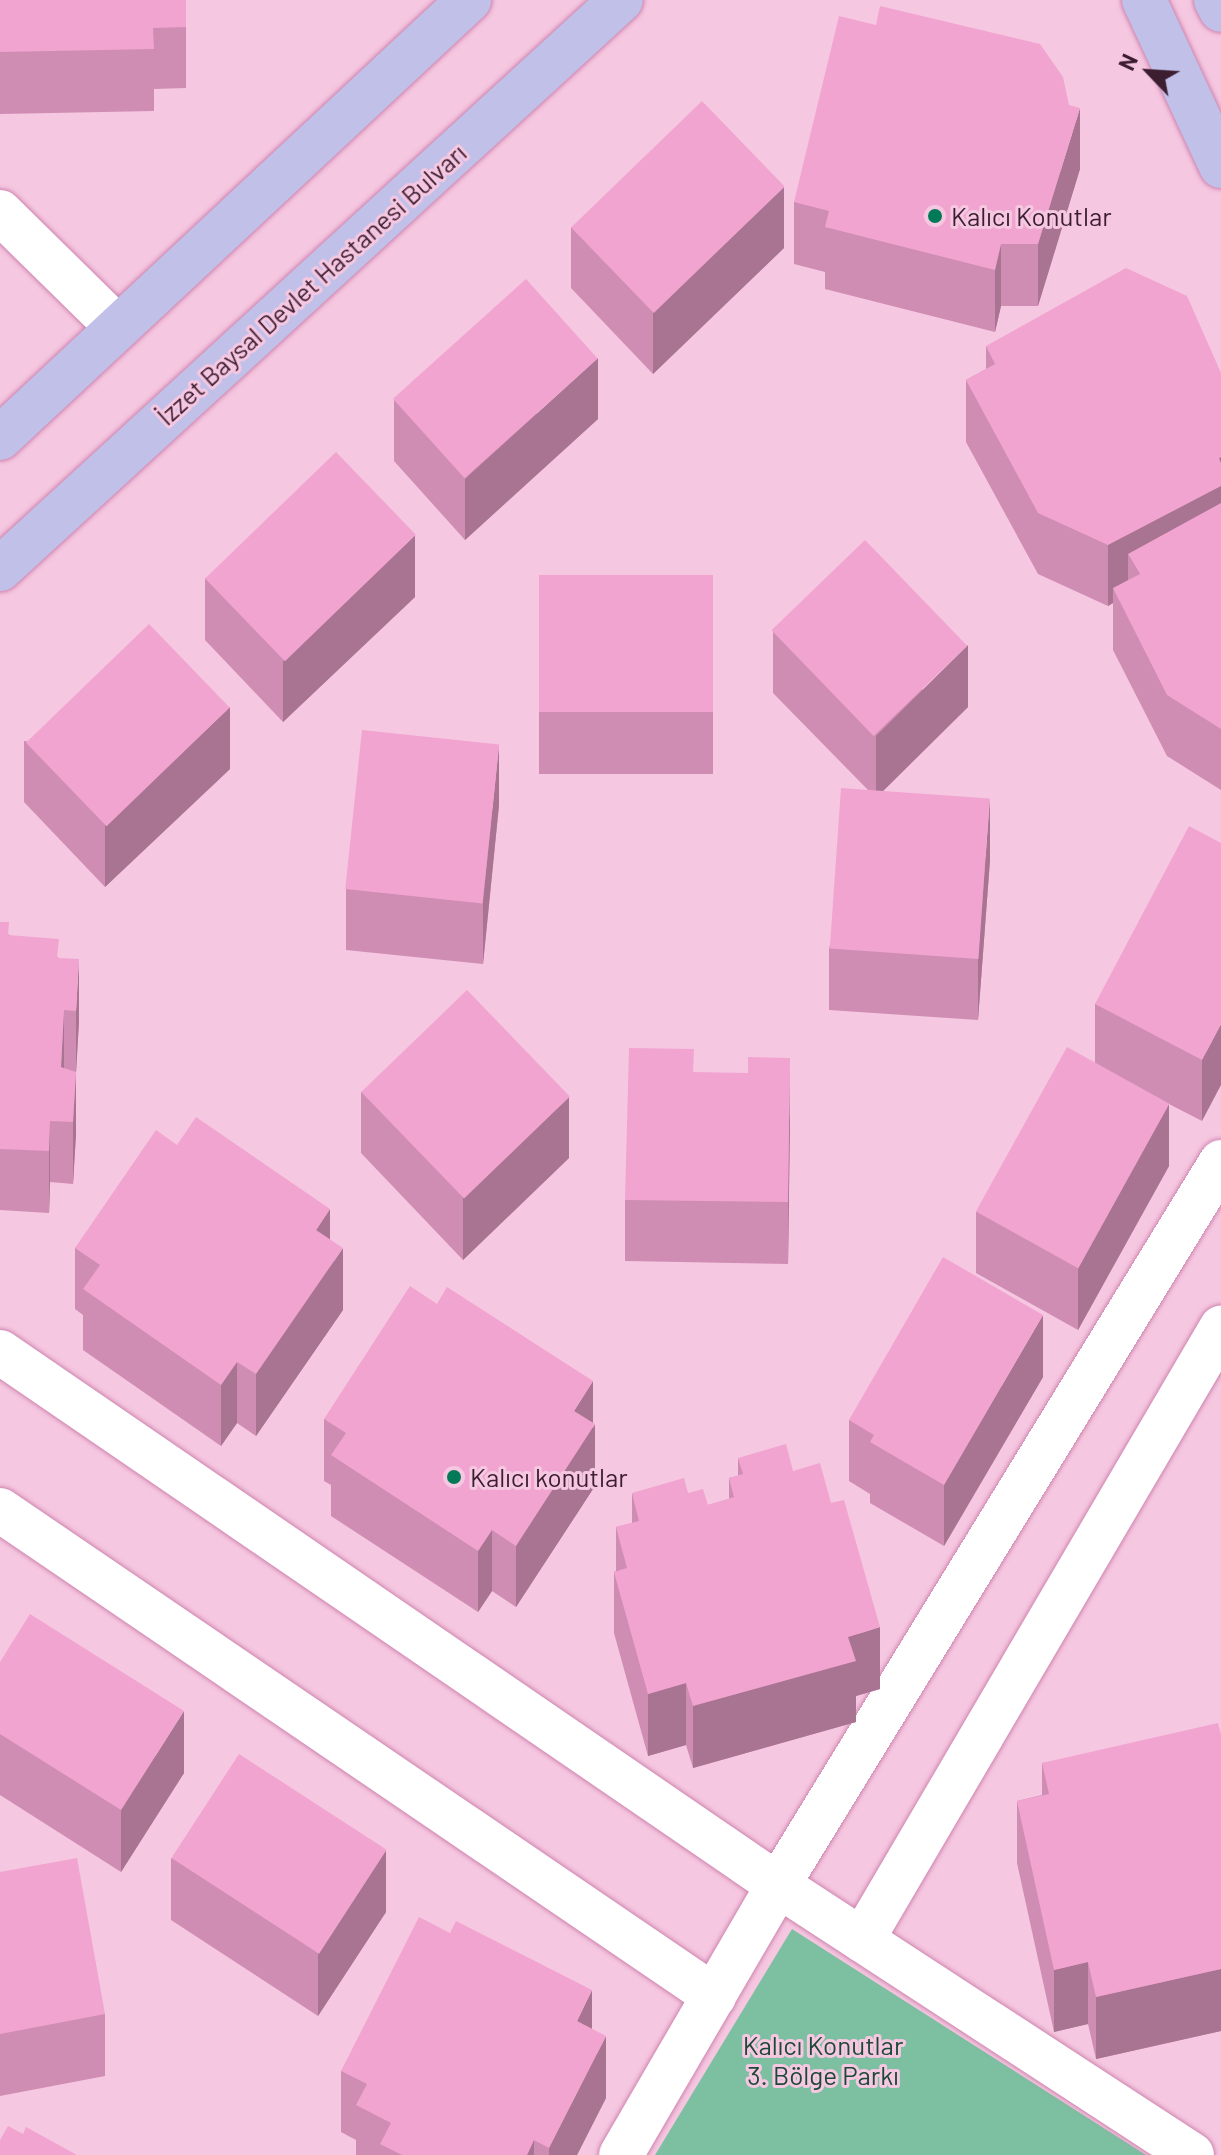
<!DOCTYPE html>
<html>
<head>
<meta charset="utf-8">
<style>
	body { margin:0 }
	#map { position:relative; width:1221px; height:2155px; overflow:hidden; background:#f6c7e1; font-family:Barlow,sans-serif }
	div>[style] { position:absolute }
	.green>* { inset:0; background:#7dbfa1 }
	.roads { filter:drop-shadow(0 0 2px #ce84ae) drop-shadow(0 0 2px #ce84ae) }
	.minor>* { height:44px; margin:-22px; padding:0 22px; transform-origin:22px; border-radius:22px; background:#fff }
	.primary>* { height:44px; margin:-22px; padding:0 22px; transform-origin:22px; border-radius:22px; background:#c1c0e9 }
	.wall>* { inset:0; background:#cf8db3; transform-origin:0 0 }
	.shaded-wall>* { inset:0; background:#a97392 }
	.building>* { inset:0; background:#f1a4d0; transform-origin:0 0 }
	.dots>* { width:22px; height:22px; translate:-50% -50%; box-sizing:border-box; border:4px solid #f6c7e1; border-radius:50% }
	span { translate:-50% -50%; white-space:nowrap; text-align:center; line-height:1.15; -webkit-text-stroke:6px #f6c7e1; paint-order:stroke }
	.poi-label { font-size:26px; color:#3c1e30 }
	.left { translate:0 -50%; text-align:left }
	.street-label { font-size:26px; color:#3c1e30 }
	.park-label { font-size:26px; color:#1c4937 }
	.north { position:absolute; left:1109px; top:32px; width:80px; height:80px; -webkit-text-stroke:6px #f6c7e1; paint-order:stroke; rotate:295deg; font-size:22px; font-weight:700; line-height:32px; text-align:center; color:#3c1e30 }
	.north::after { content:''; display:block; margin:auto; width:28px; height:36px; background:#3c1e30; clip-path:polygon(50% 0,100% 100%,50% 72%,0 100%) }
</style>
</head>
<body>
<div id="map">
	<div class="green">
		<div style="clip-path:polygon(792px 1929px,1146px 2155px,655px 2155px)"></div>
	</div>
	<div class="roads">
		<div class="minor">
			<div style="left:0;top:212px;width:165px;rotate:44.5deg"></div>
			<div style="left:0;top:1352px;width:943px;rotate:34.41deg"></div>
			<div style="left:778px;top:1885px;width:494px;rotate:33.1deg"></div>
			<div style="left:0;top:1510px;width:864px;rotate:34.24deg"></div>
			<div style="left:862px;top:1940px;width:710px;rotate:-59.6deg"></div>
			<div style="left:621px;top:2155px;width:312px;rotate:-59.8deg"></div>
			<div style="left:778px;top:1885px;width:848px;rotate:-58.5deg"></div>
		</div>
		<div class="primary">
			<div style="left:1144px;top:0;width:183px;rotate:65.1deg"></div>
			<div style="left:1216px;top:0;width:11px;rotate:63deg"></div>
			<div style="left:0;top:438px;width:642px;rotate:-43.04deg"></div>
			<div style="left:0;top:569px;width:842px;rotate:-42.5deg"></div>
		</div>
	</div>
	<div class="wall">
		<div style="clip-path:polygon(0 0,186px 0,186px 88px,154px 89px,154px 111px,0 114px)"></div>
		<div style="clip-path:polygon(1080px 169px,1038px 306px,1001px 306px,995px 332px,825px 289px,825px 272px,794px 264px,794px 202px)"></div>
		<div style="clip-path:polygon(571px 227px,784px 248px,653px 374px,571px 288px)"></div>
		<div style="clip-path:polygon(986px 346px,1221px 373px,1221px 790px,1167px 756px,1113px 650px,1113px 603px,1108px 606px,1038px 574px,966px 442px,966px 380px,986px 369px)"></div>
		<div style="clip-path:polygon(394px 400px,598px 419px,465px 540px,394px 461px)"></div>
		<div style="left:713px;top:575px;width:199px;height:174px;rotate:90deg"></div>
		<div style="clip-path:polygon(205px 578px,415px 597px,283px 722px,205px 640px)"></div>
		<div style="clip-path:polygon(773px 632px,968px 707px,883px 791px,990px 860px,978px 1020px,829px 1010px,829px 949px,868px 790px,773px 693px)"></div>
		<div style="clip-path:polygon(24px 741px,230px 769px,105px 887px,24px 802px)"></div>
		<div style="clip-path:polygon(499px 805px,483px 964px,346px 950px,346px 889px)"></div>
		<div style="clip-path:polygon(1221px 843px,1202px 1121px,1169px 1104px,1169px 1166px,1078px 1330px,976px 1273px,976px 1212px,1095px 1063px,1095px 1004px)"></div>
		<div style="clip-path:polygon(0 922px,9px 935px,59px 958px,79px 1021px,76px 1073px,76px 1134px,73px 1184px,50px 1182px,49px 1213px,0 1210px)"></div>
		<div style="clip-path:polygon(694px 1072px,790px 1119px,788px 1264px,625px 1261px,625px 1200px)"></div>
		<div style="clip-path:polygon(361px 1092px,569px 1158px,463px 1260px,361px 1153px)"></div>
		<div style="clip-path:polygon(177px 1145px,330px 1239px,343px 1310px,256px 1436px,237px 1423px,221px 1446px,83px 1350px,83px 1315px,75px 1309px,75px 1248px)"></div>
		<div style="clip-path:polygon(1043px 1377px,944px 1546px,870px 1503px,870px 1494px,849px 1481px,849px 1420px)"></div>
		<div style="clip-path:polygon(324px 1419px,593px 1423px,595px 1486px,516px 1607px,492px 1591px,478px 1612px,331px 1516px,331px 1485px,324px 1481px)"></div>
		<div style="clip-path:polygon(738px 1458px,793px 1471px,880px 1689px,856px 1696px,856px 1722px,693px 1768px,686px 1745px,648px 1756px,614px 1633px,614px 1572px,616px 1571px,616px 1527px,632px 1523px,632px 1493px,708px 1505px,729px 1499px,729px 1478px,738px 1476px)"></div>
		<div style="clip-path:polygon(0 1662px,184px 1773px,121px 1872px,0 1795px)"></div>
		<div style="clip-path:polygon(1221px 1735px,1221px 2031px,1096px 2059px,1088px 2024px,1054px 2032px,1017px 1863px,1017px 1801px,1042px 1795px,1042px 1763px)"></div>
		<div style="clip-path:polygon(171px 1858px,386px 1912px,318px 2016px,171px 1920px)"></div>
		<div style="clip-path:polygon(0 1872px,105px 2014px,105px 2076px,0 2096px)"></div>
		<div style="clip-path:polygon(592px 2029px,606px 2098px,577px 2155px,356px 2155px,356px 2140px,341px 2132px,341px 2071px)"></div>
	</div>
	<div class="shaded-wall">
		<div style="clip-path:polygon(1080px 108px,1080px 169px,1038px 306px,1038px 244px)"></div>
		<div style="clip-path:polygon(784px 187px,784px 248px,653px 374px,653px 312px)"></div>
		<div style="clip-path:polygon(1001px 244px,1001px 306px,995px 332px,995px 270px)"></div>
		<div style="clip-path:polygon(598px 358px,598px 419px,465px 540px,465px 479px)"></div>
		<div style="clip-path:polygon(1221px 457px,1221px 548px,1140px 574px,1128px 554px,1128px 596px,1113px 588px,1113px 603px,1108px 606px,1108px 545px)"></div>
		<div style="clip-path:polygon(415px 535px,415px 597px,283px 722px,283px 661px)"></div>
		<div style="clip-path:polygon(968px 645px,968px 707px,876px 798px,876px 736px)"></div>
		<div style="clip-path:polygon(230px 707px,230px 769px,105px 887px,105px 826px)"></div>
		<div style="clip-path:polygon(499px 744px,499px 805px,483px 964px,483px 902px)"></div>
		<div style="clip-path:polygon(990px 798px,990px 860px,978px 1020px,978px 959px)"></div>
		<div style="clip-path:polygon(79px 959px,79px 1021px,76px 1073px,76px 1011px)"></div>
		<div style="clip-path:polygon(64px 1010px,64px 1071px,61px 1067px)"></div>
		<div style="clip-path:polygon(1221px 1024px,1221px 1085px,1202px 1121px,1202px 1060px)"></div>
		<div style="clip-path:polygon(790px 1058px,790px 1119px,788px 1264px,788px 1202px)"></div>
		<div style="clip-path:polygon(76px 1072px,76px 1134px,73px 1184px,73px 1122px)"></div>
		<div style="clip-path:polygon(569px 1097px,569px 1158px,463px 1260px,463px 1198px)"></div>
		<div style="clip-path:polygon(1169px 1104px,1169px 1166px,1078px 1330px,1078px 1269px)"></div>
		<div style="clip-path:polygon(50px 1121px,50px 1182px,49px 1213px,49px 1151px)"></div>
		<div style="clip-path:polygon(330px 1209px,330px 1267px,343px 1248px,343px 1310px,256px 1436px,256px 1374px,316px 1230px)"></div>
		<div style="clip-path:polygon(1043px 1315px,1043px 1377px,944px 1546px,944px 1485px)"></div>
		<div style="clip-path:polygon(237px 1362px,237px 1423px,221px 1446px,221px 1385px)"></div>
		<div style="clip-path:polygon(593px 1381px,593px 1428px,595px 1424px,595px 1486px,516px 1607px,516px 1546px,574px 1411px)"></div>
		<div style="clip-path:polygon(492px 1530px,492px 1591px,478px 1612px,478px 1551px)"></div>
		<div style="clip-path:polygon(880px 1627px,880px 1689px,856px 1696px,856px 1722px,693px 1768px,693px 1706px,848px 1637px)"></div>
		<div style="clip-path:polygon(686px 1683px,686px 1745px,648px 1756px,648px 1694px)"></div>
		<div style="clip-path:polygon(184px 1711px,184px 1773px,121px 1872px,121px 1810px)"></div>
		<div style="clip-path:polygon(386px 1850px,386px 1912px,318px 2016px,318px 1954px)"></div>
		<div style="clip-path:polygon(1088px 1962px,1088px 2024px,1054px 2032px,1054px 1970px)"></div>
		<div style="clip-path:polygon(1221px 1969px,1221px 2031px,1096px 2059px,1096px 1997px)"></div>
		<div style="clip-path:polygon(592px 1990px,592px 2051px,577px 2021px)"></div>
		<div style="clip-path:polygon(606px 2036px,606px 2098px,577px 2155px,549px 2155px,549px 2148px)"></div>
		<div style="clip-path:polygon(534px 2140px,534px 2155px,527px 2155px)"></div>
	</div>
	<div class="building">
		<div style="clip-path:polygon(0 0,186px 0,186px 27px,153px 28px,154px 49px,0 52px)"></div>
		<div style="clip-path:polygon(880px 6px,1040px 44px,1063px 77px,1069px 105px,1080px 108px,1038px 244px,1001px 244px,995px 270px,825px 227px,829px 211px,794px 202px,839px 16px,876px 25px)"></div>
		<div style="left:702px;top:101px;width:119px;height:182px;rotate:46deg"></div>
		<div style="clip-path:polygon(1126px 268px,1187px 296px,1221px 373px,1221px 457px,1219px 458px,1221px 463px,1221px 486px,1108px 545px,1038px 513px,966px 380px,995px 364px,986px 346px)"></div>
		<div style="left:526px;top:279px;width:107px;height:179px;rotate:48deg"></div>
		<div style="left:336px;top:452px;width:115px;height:182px;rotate:46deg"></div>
		<div style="clip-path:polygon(1221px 503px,1221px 729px,1167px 695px,1113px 588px,1140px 574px,1128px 554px)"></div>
		<div style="left:865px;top:540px;width:147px;height:130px;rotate:46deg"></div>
		<div style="left:713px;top:575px;width:137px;height:174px;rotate:90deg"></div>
		<div style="left:149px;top:624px;width:116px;height:171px;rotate:46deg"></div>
		<div style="left:362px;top:730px;width:138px;height:160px;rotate:6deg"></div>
		<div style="left:841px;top:788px;width:149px;height:161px;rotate:4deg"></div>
		<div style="clip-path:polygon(1189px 826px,1221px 843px,1221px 1024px,1202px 1060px,1095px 1004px)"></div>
		<div style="clip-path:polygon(0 922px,9px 922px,8px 935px,59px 939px,57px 958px,79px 959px,76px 1011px,64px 1010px,61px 1067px,76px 1072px,73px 1122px,50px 1121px,49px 1151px,0 1149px)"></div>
		<div style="left:467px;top:990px;width:148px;height:147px;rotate:46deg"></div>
		<div style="left:1067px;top:1047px;width:117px;height:188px;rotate:29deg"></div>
		<div style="clip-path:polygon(629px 1048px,694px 1049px,693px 1072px,748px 1073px,748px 1057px,790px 1058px,788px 1202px,625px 1200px)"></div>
		<div style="clip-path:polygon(196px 1117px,330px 1209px,316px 1230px,343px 1248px,256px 1374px,237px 1362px,221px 1385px,83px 1289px,100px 1265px,75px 1248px,156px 1130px,177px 1145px)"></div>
		<div style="clip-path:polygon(943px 1257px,1043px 1315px,944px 1485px,870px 1442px,874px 1435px,849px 1420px)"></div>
		<div style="clip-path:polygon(410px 1286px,437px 1304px,447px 1287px,593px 1381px,574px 1411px,595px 1424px,516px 1546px,492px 1530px,478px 1551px,331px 1455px,346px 1433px,324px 1419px)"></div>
		<div style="clip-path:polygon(786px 1444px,793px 1471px,820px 1463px,831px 1503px,844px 1500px,880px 1627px,848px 1637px,856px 1661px,693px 1706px,686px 1683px,648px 1694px,614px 1572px,627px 1568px,616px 1527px,639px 1521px,632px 1493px,684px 1478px,688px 1493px,703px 1489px,708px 1505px,734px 1497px,729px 1478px,743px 1474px,738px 1458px)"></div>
		<div style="clip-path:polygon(30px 1614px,184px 1711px,121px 1810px,0 1734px,0 1662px)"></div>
		<div style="clip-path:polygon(1218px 1723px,1221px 1735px,1221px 1969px,1096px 1997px,1088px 1962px,1054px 1970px,1017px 1801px,1049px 1794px,1042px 1763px)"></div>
		<div style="left:239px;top:1754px;width:176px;height:124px;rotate:33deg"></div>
		<div style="clip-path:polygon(77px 1858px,105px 2014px,0 2034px,0 1872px)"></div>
		<div style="clip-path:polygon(419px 1917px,450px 1933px,456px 1921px,592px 1990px,577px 2021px,606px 2036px,549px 2148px,534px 2140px,527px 2155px,402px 2155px,380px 2144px,391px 2123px,356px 2105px,367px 2084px,341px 2071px)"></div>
		<div style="clip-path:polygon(8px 2126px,23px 2134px,26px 2127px,77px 2155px,0 2155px,0 2140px)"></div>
	</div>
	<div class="dots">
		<div style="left:935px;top:216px;background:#027a57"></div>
		<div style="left:454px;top:1477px;background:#027a57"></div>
	</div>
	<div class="poi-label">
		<span class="left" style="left:951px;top:216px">Kalıcı Konutlar</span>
		<span class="left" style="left:470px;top:1477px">Kalıcı konutlar</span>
	</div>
	<div class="street-label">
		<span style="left:311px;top:284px;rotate:-42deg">İzzet Baysal Devlet Hastanesi Bulvarı</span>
	</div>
	<div class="park-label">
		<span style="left:823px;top:2060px">Kalıcı Konutlar<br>3. Bölge Parkı</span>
	</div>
	<div class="north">N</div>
</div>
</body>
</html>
